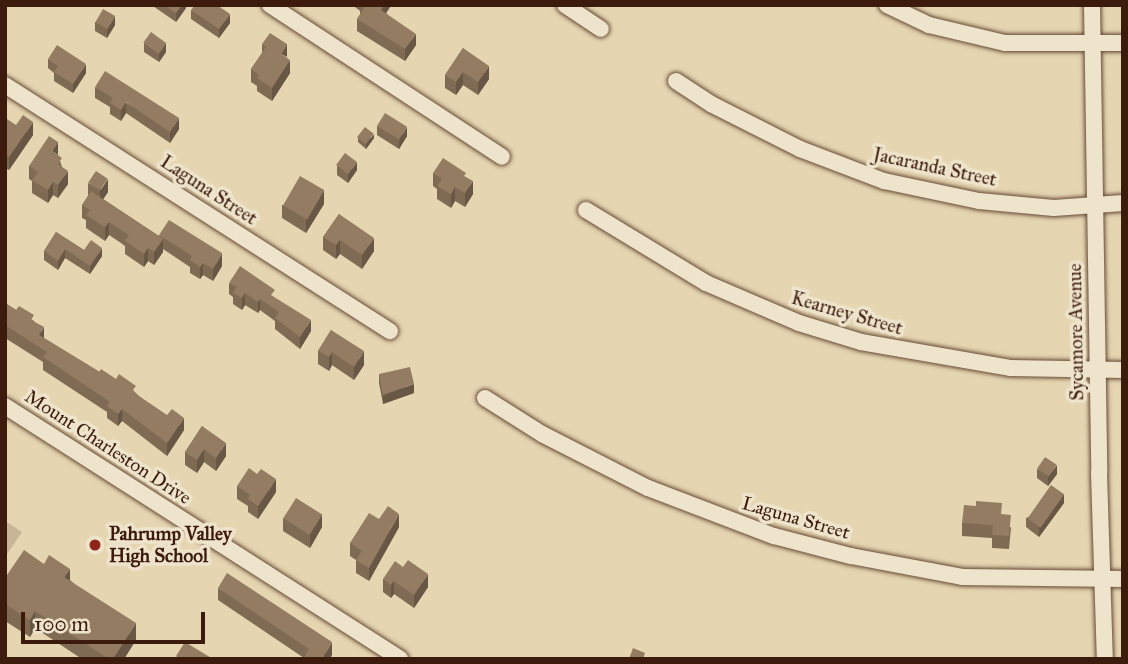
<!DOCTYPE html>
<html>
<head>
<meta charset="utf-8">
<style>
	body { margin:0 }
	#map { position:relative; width:1128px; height:664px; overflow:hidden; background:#e5d5b1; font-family:"IM FELL Great Primer",serif }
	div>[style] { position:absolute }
	.green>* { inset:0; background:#c8b595 }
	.roads { filter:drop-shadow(0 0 2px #674a35) drop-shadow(0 0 2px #674a35) }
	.minor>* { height:16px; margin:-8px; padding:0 8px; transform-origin:8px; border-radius:8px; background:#eee4cc }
	.wall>* { inset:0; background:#7f6b54 }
	.shaded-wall>* { inset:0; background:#685745 }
	.building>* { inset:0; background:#947c62; transform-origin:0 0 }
	.dots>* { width:19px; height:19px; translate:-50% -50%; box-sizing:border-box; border:4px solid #eee4cc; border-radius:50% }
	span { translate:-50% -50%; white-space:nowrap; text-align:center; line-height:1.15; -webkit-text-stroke:7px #eee4cc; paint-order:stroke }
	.street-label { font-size:19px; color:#3d1b0c }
	.poi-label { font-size:19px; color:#3d1b0c; font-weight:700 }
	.left { translate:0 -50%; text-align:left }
	.frame { position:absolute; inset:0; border:7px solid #3d1b0c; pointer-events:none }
	.scale { position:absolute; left:21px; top:612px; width:184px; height:32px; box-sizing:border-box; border:4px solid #3d1b0c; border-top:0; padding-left:9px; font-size:21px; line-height:24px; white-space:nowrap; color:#3d1b0c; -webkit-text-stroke:5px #eee4cc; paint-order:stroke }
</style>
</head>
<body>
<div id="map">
	<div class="green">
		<div style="clip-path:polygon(5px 521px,22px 532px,5px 557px)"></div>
	</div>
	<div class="roads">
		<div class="minor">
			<div style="left:270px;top:5px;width:277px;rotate:33.2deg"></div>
			<div style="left:565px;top:5px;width:43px;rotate:33.7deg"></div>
			<div style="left:887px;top:5px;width:47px;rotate:25.5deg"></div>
			<div style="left:929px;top:25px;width:78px;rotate:13.3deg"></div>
			<div style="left:1005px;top:43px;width:118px"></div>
			<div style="left:1092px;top:5px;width:468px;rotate:89.1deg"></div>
			<div style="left:1099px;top:473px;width:186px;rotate:88.2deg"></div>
			<div style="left:676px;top:81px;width:42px;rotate:33.3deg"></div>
			<div style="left:711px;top:104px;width:100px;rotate:26.8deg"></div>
			<div style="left:800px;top:149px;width:90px;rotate:20.9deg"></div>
			<div style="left:884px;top:181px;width:97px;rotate:11.9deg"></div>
			<div style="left:979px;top:201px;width:75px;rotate:5.3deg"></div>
			<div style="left:1054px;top:208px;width:69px;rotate:-4.1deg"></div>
			<div style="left:5px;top:85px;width:457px;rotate:32.6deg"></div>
			<div style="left:586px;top:210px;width:140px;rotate:31.3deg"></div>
			<div style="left:706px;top:283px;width:101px;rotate:23.3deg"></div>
			<div style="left:799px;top:323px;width:65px;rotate:17deg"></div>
			<div style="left:861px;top:342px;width:151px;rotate:9.9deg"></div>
			<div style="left:1010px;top:368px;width:113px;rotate:1deg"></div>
			<div style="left:485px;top:398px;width:67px;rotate:32.3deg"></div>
			<div style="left:542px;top:434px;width:119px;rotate:27deg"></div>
			<div style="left:648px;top:488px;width:135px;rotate:20.9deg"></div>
			<div style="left:774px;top:536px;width:80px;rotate:14.6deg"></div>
			<div style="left:851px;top:556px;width:113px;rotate:10.7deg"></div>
			<div style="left:962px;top:577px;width:161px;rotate:0.7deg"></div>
			<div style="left:5px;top:406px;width:469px;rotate:32.6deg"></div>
		</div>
	</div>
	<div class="wall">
		<div style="clip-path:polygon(153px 5px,186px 5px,186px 8px,176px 22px,153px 6px)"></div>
		<div style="clip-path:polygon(355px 5px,390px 5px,390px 7px,386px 13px,416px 45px,405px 61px,357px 31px,357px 19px,360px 15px,360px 11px,355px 7px)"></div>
		<div style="clip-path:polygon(191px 10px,230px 23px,219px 38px,191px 19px)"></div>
		<div style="clip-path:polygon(95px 22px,115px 25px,107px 38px,95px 31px)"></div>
		<div style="clip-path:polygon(144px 43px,166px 52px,159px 62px,144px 52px)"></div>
		<div style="clip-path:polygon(262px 44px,287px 58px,290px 73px,272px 101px,257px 91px,257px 86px,251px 82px,251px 69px,262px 53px)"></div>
		<div style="clip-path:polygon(463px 48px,489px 79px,478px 95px,463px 85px,456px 95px,445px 88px,445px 75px)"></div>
		<div style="clip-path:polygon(48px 59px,86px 73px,73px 93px,54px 81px,54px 73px,48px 68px)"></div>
		<div style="clip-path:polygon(95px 87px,179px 129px,170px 143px,126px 113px,121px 121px,110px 114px,110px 107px,95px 98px)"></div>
		<div style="clip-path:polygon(5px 122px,33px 135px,9px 170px,5px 168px)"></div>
		<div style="clip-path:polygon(377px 126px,407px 136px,399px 149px,377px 135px)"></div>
		<div style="clip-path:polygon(358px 138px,374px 138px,366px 149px,358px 142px)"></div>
		<div style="clip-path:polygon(58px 155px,68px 184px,58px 198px,53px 195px,48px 203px,32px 193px,32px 181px,29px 179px,29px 166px)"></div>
		<div style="clip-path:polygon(337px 166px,357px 170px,348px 183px,337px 175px)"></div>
		<div style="clip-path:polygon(433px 173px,466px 177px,473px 194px,465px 207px,455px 201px,451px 208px,437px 199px,437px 189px,433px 186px)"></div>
		<div style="clip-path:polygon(88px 183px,108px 192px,103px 199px,159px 236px,159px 235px,222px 266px,213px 281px,203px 275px,200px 279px,190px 273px,190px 267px,163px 249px,163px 252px,154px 265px,148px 261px,144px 267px,125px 254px,125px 246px,121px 243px,109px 235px,105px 241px,86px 228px,86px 220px,82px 218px,82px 205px,88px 196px)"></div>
		<div style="clip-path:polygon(324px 204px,306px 233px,282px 218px,282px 205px)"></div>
		<div style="clip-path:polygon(339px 214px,374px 251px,362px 269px,340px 254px,336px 259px,323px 250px,323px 237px)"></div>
		<div style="clip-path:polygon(56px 232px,84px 250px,102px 256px,90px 274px,65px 258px,58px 270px,44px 260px,44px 251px)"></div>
		<div style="clip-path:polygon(229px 283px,275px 298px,311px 331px,300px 349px,275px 329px,275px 321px,260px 310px,258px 313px,245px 305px,242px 310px,233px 304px,233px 297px,229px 294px)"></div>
		<div style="clip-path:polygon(5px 303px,34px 321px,44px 338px,136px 394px,184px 430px,167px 456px,122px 421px,118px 426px,107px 418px,107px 412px,43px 370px,43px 362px,5px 338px)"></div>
		<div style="clip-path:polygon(331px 330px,364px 365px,354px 380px,332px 365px,329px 371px,318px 364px,318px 351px)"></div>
		<div style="clip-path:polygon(379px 374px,414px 393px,383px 404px,379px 383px)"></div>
		<div style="clip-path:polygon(202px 426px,226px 456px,216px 471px,204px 462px,197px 473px,185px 465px,185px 452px)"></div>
		<div style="clip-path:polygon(1037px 469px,1057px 474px,1048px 486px,1037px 478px)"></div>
		<div style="clip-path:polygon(237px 486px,276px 492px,258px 519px,248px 512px,248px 506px,237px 499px)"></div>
		<div style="clip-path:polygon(1064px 503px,1039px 537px,1026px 527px,1026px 518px)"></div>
		<div style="clip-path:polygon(1002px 514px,1011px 528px,1009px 549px,992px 548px,992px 538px,962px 536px,962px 523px)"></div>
		<div style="clip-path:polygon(283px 518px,322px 527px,310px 548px,283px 531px)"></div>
		<div style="clip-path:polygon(399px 527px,369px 581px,356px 573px,356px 560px,350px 556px,350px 543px)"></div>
		<div style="clip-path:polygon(403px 567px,428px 587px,414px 608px,394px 594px,391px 598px,383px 592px,383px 579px)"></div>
		<div style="clip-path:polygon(5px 578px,70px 580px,136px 640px,124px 659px,82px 659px,35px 628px,30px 637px,5px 621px)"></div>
		<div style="clip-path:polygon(218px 588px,332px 655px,304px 658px,218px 600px)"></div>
	</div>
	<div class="shaded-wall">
		<div style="clip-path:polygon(182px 5px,186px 5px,186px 8px,176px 22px,176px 13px)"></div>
		<div style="clip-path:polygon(384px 5px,390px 5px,390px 7px,381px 21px,381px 10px)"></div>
		<div style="clip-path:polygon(230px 14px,230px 23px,219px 38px,219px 29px)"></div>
		<div style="clip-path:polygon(115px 16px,115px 25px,107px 38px,107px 29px)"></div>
		<div style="clip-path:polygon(416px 34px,416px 45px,405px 61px,405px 49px)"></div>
		<div style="clip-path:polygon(166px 43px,166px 52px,159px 62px,159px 53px)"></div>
		<div style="clip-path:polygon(287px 44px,287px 57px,281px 54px)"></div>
		<div style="clip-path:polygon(290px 60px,290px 73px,272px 101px,272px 88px)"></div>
		<div style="clip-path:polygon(86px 64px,86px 73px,73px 93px,73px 84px)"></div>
		<div style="clip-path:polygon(489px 66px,489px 79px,478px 95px,478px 82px)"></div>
		<div style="clip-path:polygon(463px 72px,463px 85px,456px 95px,456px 82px)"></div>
		<div style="clip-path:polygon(126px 102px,126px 113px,121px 121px,121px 110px)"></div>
		<div style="clip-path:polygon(179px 118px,179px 129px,170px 143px,170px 132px)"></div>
		<div style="clip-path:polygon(33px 122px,33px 135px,9px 170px,9px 157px)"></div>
		<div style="clip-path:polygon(407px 127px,407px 136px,399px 149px,399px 140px)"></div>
		<div style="clip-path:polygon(374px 134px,374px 138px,366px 149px,366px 144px)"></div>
		<div style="clip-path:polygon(58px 142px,58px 155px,52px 151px)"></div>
		<div style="clip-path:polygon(357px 162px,357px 170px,348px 183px,348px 174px)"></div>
		<div style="clip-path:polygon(68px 171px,68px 184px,58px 198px,58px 185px)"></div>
		<div style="clip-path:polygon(108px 179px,108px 192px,100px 204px,100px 191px)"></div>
		<div style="clip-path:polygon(473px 181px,473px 194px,465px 207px,465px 193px)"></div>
		<div style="clip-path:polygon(53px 182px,53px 195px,48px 203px,48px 190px)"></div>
		<div style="clip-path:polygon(455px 187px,455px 201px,451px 208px,451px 194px)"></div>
		<div style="clip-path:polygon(324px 190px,324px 204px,306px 233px,306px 220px)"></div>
		<div style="clip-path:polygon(109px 222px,109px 235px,105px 241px,105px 227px)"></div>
		<div style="clip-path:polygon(374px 238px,374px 251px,362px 269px,362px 255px)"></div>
		<div style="clip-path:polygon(163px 239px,163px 252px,154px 265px,154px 252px)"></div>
		<div style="clip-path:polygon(340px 240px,340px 254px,336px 259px,336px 245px)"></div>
		<div style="clip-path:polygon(102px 248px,102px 256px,90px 274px,90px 266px)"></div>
		<div style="clip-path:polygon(148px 248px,148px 261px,144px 267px,144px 254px)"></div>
		<div style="clip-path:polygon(65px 249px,65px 258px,58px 270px,58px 261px)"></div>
		<div style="clip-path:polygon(222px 253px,222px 266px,213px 281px,213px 269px)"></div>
		<div style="clip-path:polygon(203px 263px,203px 275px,200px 279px,200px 267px)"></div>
		<div style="clip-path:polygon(245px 293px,245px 305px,242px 310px,242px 298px)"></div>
		<div style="clip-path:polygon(260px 299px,260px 310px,258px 313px,258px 302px)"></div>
		<div style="clip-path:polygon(311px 320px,311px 331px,300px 349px,300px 337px)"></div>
		<div style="clip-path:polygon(44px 327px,44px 340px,39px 348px,39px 335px)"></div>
		<div style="clip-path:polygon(364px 351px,364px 365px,354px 380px,354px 367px)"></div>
		<div style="clip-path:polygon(332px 352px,332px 365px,329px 371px,329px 357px)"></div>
		<div style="clip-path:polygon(414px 384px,414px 393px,383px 404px,383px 395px)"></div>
		<div style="clip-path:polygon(122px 409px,122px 421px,118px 426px,118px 414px)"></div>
		<div style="clip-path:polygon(184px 418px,184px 430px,167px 456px,167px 443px)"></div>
		<div style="clip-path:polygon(226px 443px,226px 456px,216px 471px,216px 458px)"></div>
		<div style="clip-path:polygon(204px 449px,204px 462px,197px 473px,197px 460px)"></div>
		<div style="clip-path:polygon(1057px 465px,1057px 474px,1048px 486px,1048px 477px)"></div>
		<div style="clip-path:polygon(276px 479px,276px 492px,258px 519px,258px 506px)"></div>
		<div style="clip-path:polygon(1064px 494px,1064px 503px,1039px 537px,1039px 528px)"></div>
		<div style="clip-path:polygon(322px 514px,322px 527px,310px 548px,310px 534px)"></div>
		<div style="clip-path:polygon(399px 514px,399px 527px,369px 581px,369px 568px)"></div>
		<div style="clip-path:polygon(70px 569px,70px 586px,64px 577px)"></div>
		<div style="clip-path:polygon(428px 574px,428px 587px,414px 608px,414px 595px)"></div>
		<div style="clip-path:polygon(394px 581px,394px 594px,391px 598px,391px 585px)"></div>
		<div style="clip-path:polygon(35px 611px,35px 628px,30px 637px,30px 620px)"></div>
		<div style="clip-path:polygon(136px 623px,136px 640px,124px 659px,113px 659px)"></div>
		<div style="clip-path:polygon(332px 642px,332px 655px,330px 659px,322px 659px)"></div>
	</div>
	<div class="building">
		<div style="clip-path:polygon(164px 5px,182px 5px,176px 13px)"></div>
		<div style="clip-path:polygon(195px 5px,217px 5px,230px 14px,219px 29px,191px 10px)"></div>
		<div style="clip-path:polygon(361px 5px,384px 5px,381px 10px,416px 34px,405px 49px,357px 19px,364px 8px,360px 6px)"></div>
		<div style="left:103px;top:9px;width:14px;height:15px;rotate:30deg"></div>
		<div style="left:151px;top:32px;width:19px;height:13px;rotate:36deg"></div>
		<div style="clip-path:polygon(270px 33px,287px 44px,281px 54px,290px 60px,272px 88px,257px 78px,259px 75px,251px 69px,266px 47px,262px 44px)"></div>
		<div style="clip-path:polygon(57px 45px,86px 64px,73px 84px,54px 72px,58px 66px,48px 59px)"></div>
		<div style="clip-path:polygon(463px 48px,489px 66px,478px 82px,463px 72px,456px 82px,445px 75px)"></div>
		<div style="clip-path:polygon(105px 71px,179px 118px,170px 132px,126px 102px,121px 110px,110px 103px,113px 98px,95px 87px)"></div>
		<div style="left:385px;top:113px;width:26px;height:15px;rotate:32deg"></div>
		<div style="clip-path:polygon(23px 115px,33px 122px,9px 157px,5px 154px,5px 122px,7px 119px,16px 125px)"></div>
		<div style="left:365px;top:127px;width:11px;height:13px;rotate:38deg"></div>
		<div style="clip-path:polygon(49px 136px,58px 142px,52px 151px,62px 158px,58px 164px,68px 171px,58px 185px,53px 182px,48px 190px,32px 180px,38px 172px,29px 166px)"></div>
		<div style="left:345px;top:153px;width:15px;height:15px;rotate:37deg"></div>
		<div style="clip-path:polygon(443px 158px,466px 173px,464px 176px,473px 181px,465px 193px,455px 187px,451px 194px,437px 186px,442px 179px,433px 173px)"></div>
		<div style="left:96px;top:171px;width:14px;height:14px;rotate:34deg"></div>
		<div style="left:300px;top:176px;width:28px;height:34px;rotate:30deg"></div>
		<div style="clip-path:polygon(91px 191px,163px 239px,154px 252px,148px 248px,144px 254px,125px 241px,129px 235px,121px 230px,109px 222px,105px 227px,86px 215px,90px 210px,82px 205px)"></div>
		<div style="clip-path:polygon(339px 214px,374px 238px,362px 255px,340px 240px,336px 245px,323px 237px)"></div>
		<div style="clip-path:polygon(169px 220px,222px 253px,213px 269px,203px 263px,200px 267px,190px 260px,192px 256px,159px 235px)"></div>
		<div style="clip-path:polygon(56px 232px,84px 250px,91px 240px,102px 248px,90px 266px,65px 249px,58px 261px,44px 251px)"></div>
		<div style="clip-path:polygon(240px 266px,275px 290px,271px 295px,311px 320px,300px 337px,275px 318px,279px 312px,260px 299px,258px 302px,245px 293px,242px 298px,233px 293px,237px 287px,229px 283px)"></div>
		<div style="clip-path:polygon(5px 303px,16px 310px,19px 306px,34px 315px,31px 320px,44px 327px,39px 335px,99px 372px,101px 369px,116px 379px,119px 374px,136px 386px,133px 390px,139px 396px,167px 415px,172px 409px,184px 418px,167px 443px,122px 409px,118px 414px,107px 406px,110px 402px,43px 357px,47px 352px,5px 325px)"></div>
		<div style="clip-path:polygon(331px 330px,364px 351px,354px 367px,332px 352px,329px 357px,318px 351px)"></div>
		<div style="clip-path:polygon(410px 367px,414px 384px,383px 395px,379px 374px)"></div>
		<div style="clip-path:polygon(202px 426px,226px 443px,216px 458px,204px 449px,197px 460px,185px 452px)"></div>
		<div style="left:1045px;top:457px;width:14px;height:14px;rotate:34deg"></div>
		<div style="clip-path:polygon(249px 468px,257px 474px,261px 469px,276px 479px,258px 506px,248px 499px,250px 495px,237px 486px)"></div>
		<div style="left:1051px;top:485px;width:16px;height:41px;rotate:35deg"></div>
		<div style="left:296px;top:498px;width:31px;height:24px;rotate:32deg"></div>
		<div style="clip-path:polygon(976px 501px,1002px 503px,1001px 514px,1011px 515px,1009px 536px,992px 535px,993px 525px,962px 523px,964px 505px,976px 506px)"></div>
		<div style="clip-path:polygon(388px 506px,399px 514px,369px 568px,356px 560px,362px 551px,350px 543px,369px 513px,379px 519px)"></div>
		<div style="clip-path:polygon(24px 550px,44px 564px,49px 555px,70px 569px,64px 577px,136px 623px,113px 659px,109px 659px,35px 611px,30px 620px,5px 604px,5px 578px)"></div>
		<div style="clip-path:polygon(408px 560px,428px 574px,414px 595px,394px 581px,391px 585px,383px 579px,395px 561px,403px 567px)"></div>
		<div style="clip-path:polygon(227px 573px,332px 642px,322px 659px,303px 659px,309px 649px,218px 588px)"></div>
		<div style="clip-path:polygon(185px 642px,213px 659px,180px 659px,176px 656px)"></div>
		<div style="clip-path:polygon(633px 648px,645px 653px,643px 659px,629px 659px)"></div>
	</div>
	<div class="dots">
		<div style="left:95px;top:545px;background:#8f2418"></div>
	</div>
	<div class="street-label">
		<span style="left:935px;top:167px;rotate:12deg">Jacaranda Street</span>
		<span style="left:209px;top:190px;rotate:33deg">Laguna Street</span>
		<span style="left:847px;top:313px;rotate:16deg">Kearney Street</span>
		<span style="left:1076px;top:332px;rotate:-91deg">Sycamore Avenue</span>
		<span style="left:108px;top:447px;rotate:33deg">Mount Charleston Drive</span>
		<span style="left:796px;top:518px;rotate:16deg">Laguna Street</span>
	</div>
	<div class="poi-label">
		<span class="left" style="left:109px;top:545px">Pahrump Valley<br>High School</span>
	</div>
	<div class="frame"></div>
	<div class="scale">100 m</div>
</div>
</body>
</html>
